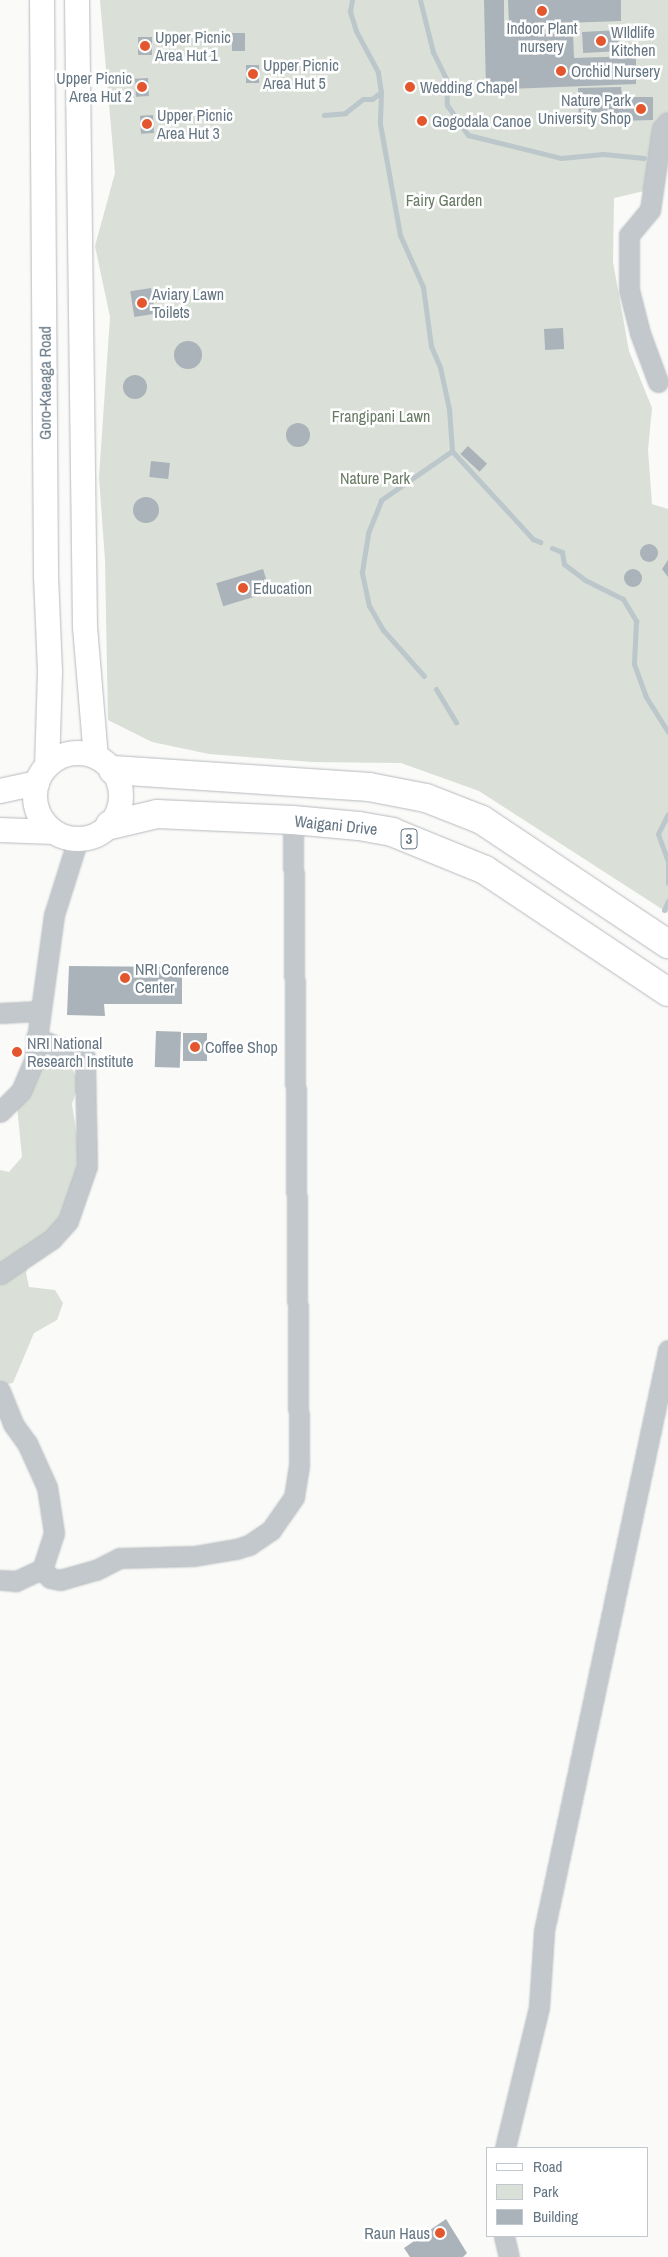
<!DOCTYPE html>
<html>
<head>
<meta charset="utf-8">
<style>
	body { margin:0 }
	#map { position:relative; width:668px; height:2257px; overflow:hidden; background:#fafaf8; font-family:"Archivo Narrow",sans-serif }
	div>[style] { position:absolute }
	.green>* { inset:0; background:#dadfd7 }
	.stream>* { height:5px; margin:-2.5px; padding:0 2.5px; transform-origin:2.5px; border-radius:2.5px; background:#bbc7cb }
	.building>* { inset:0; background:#aab3b9; transform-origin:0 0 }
	.round { border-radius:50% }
	.roads { filter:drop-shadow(0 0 1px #b5babe) drop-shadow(0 0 1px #b5babe) }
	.minor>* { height:19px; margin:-9.5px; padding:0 9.5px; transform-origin:9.5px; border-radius:9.5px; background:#c3c8cc }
	.major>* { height:24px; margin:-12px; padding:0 12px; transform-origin:12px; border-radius:12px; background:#fff }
	.major>.ring { margin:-12px; padding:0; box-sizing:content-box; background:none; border:24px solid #fff; border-radius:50% }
	.highway>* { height:28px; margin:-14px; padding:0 14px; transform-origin:14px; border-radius:14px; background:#fff }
	.dots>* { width:14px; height:14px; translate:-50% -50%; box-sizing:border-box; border:2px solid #fff; border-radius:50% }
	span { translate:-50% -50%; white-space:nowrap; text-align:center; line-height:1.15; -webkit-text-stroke:5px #fff; paint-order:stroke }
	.shield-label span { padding:1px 4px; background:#fff; border:1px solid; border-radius:4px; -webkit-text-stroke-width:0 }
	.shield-label { font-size:15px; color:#657683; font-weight:700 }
	.poi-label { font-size:16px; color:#657683 }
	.left { translate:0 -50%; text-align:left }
	.right { translate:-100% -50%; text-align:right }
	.park-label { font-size:16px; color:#687a64 }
	.street-label { font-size:16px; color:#657683 }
	.legend { position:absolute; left:486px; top:2147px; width:162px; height:90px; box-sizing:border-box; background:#fff; border:1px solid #c1c8cd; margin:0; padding:6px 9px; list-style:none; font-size:15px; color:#657683 }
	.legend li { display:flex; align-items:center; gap:10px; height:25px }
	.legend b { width:25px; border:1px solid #c1c8cd }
</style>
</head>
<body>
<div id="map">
	<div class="green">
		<div style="clip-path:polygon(100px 0,668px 0,668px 124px,653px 189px,614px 198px,613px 262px,629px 351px,652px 408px,648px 450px,652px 504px,668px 509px,668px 913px,479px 791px,401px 763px,312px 762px,209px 754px,152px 742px,108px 720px,105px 560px,99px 477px,110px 317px,95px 246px,115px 173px)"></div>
		<div style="clip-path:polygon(54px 1055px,69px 1062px,79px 1083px,72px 1104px,80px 1157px,71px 1228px,33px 1242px,26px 1273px,29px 1287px,55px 1290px,63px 1303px,57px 1320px,34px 1333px,13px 1383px,0 1385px,0 1170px,9px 1172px,22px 1157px,17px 1106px,38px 1069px)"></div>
	</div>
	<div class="stream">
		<div style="left:420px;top:0;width:54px;rotate:76deg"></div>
		<div style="left:433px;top:52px;width:30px;rotate:64deg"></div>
		<div style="left:446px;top:79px;width:26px;rotate:88deg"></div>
		<div style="left:447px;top:105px;width:37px;rotate:55deg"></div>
		<div style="left:468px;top:135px;width:96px;rotate:13.9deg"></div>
		<div style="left:561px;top:158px;width:42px;rotate:-5.4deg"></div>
		<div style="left:603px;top:154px;width:41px;rotate:5.6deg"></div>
		<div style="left:381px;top:92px;width:32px;rotate:92deg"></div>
		<div style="left:380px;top:124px;width:113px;rotate:79.8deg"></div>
		<div style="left:400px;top:235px;width:57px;rotate:66.1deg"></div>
		<div style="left:423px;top:287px;width:60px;rotate:82.3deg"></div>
		<div style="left:431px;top:346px;width:23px;rotate:67deg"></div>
		<div style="left:440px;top:367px;width:43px;rotate:77.9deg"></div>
		<div style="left:449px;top:409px;width:42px;rotate:85.9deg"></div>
		<div style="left:452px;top:451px;width:120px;rotate:47.4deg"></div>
		<div style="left:533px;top:539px;width:8px;rotate:23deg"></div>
		<div style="left:324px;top:115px;width:21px;rotate:-5deg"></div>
		<div style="left:345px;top:113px;width:23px;rotate:-38deg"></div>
		<div style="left:363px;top:99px;width:9px"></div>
		<div style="left:372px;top:99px;width:11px;rotate:-38deg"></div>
		<div style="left:381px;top:92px;width:20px;rotate:-99deg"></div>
		<div style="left:378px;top:72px;width:47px;rotate:-118.2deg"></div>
		<div style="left:356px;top:31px;width:21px;rotate:-107deg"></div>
		<div style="left:350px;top:11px;width:11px;rotate:-80deg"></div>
		<div style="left:552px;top:548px;width:11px;rotate:22deg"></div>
		<div style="left:562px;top:552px;width:12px;rotate:81deg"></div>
		<div style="left:564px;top:564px;width:26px;rotate:37deg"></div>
		<div style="left:585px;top:580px;width:42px;rotate:26.6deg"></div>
		<div style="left:623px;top:599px;width:26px;rotate:59deg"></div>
		<div style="left:636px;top:621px;width:43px;rotate:92.7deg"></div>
		<div style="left:634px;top:664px;width:35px;rotate:70deg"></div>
		<div style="left:646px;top:697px;width:41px;rotate:57.8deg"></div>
		<div style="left:424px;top:676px;width:62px;rotate:-131.7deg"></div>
		<div style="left:383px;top:630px;width:28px;rotate:-120deg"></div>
		<div style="left:369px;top:606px;width:35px;rotate:-102deg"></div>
		<div style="left:362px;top:572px;width:39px;rotate:-81deg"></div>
		<div style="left:368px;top:533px;width:35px;rotate:-68deg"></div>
		<div style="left:381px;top:500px;width:86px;rotate:-34.6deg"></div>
		<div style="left:436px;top:689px;width:39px;rotate:59deg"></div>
		<div style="left:668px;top:814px;width:22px;rotate:117deg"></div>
		<div style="left:658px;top:834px;width:30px;rotate:70deg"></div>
		<div style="left:668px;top:862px;width:21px;rotate:90deg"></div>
		<div style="left:664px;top:910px;width:10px;rotate:-66deg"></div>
	</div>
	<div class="building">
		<div style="clip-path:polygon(484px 0,504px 0,504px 36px,573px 33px,574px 58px,636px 56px,636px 84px,486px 90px)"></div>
		<div style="clip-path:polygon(508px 0,621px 0,621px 21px,509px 25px)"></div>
		<div style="left:619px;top:30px;width:21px;height:37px;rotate:87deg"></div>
		<div style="left:232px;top:33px;width:13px;height:18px"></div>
		<div style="left:138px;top:37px;width:14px;height:18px"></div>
		<div style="left:246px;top:65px;width:13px;height:18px"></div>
		<div style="left:148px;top:78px;width:18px;height:13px;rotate:87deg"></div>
		<div style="clip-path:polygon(621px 87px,622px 97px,653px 97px,653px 120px,579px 122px,578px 88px)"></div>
		<div style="left:153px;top:115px;width:18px;height:13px;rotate:87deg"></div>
		<div style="left:151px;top:288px;width:26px;height:21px;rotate:81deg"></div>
		<div style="left:563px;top:328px;width:21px;height:19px;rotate:87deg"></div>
		<div class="round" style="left:174px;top:341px;width:28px;height:28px"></div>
		<div class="round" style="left:123px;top:375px;width:24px;height:24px"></div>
		<div class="round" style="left:286px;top:423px;width:24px;height:24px"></div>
		<div style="left:468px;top:446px;width:26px;height:11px;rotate:43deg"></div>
		<div style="left:151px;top:461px;width:19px;height:16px;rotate:6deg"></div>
		<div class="round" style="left:133px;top:497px;width:26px;height:26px"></div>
		<div class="round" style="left:640px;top:544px;width:18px;height:18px"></div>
		<div style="clip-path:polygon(668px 560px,668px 577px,662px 569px)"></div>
		<div class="round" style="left:624px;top:569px;width:18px;height:18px"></div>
		<div style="left:263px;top:569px;width:24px;height:49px;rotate:73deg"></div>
		<div style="clip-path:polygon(69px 966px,182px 967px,182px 1004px,104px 1004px,105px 1016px,67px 1015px)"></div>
		<div style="left:156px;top:1031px;width:25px;height:36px;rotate:2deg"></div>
		<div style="left:183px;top:1033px;width:24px;height:28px"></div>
		<div style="clip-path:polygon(446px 2219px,467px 2253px,463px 2257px,410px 2257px,404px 2248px)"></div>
	</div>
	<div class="roads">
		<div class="minor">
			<div style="left:658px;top:382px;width:52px;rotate:-110.2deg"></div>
			<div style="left:640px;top:333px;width:44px;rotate:-104.3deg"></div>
			<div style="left:629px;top:290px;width:55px;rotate:-90deg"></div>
			<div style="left:629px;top:235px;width:33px;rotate:-50deg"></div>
			<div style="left:650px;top:210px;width:82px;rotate:-81.6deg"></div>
			<div style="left:662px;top:129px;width:9px;rotate:-49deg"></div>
			<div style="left:0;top:1013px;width:39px;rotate:-3deg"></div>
			<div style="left:0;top:1112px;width:30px;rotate:-45deg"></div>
			<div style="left:21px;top:1091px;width:33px;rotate:-67deg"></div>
			<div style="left:34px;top:1061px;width:147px;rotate:-82.2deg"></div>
			<div style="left:54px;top:915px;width:80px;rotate:-72.5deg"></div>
			<div style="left:0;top:1274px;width:63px;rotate:-33.9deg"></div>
			<div style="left:52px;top:1239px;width:24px;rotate:-48deg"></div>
			<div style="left:68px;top:1221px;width:58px;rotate:-70.9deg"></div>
			<div style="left:87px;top:1166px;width:109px;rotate:-91.1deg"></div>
			<div style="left:85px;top:1057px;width:53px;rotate:-158.8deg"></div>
			<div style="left:0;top:1391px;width:35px;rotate:68deg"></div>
			<div style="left:13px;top:1424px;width:24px;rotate:54deg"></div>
			<div style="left:27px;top:1443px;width:48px;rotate:65.6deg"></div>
			<div style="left:47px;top:1487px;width:47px;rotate:81.3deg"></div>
			<div style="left:54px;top:1533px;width:38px;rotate:108deg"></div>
			<div style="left:42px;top:1569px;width:29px;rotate:155deg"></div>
			<div style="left:16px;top:1581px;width:16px;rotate:-176deg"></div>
			<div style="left:42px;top:1569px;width:12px;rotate:48deg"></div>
			<div style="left:50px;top:1578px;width:10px;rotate:11deg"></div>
			<div style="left:60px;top:1580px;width:37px;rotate:-16deg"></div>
			<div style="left:96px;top:1570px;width:27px;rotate:-27deg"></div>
			<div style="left:120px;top:1558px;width:74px;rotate:-1.5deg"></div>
			<div style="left:194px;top:1556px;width:43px;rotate:-9.5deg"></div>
			<div style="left:236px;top:1549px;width:14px;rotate:-17deg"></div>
			<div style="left:249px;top:1545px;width:27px;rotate:-34deg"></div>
			<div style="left:271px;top:1530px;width:40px;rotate:-55.1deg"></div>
			<div style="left:294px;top:1497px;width:33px;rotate:-81deg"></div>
			<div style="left:299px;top:1464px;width:644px;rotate:-90.53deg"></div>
			<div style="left:505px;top:2148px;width:145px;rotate:-76.4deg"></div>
			<div style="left:539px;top:2007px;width:76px;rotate:-86.2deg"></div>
			<div style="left:544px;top:1931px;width:594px;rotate:-77.95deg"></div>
			<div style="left:504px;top:2236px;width:22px;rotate:77deg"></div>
		</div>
		<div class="major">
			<div style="left:42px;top:0;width:576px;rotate:89.6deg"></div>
			<div style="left:46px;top:576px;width:96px;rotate:87.6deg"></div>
			<div style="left:50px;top:672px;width:94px;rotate:91.8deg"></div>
			<div style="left:77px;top:0;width:627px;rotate:89.27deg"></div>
			<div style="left:85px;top:627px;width:130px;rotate:85.2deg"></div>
			<div class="ring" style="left:35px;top:753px;width:62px;height:62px"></div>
			<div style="left:0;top:791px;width:38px;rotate:-12deg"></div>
			<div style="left:0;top:830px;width:54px;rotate:2.1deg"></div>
		</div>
		<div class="highway">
			<div style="left:113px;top:770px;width:257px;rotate:3.8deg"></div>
			<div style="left:369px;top:787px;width:58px;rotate:10.9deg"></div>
			<div style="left:426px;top:798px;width:60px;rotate:21.4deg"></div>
			<div style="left:482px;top:820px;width:224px;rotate:33.7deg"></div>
			<div style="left:110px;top:825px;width:48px;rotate:-13.2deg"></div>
			<div style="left:157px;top:814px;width:136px;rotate:2.5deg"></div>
			<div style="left:293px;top:820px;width:66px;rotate:5.2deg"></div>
			<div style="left:359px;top:826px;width:34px;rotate:10deg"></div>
			<div style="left:392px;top:832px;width:100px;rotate:22.2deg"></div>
			<div style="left:485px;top:870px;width:220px;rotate:33.7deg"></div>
		</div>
	</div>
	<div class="dots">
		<div style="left:542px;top:11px;background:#e4572e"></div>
		<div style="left:601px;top:41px;background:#e4572e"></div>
		<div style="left:145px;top:46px;background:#e4572e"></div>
		<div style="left:561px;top:71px;background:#e4572e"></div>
		<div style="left:253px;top:74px;background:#e4572e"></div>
		<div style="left:142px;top:87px;background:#e4572e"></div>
		<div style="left:410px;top:87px;background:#e4572e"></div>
		<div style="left:641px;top:109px;background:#e4572e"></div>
		<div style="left:422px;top:121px;background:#e4572e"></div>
		<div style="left:147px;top:124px;background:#e4572e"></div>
		<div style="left:142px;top:303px;background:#e4572e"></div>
		<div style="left:243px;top:588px;background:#e4572e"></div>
		<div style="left:125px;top:978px;background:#e4572e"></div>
		<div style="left:195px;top:1047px;background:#e4572e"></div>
		<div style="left:17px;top:1052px;background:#e4572e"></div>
		<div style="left:440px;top:2233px;background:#e4572e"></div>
	</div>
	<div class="shield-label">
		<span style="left:409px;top:839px">3</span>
	</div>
	<div class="poi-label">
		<span style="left:542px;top:37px">Indoor Plant<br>nursery</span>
		<span class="left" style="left:611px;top:41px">WIldlife<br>Kitchen</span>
		<span class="left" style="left:155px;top:46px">Upper Picnic<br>Area Hut 1</span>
		<span class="left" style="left:263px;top:74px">Upper Picnic<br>Area Hut 5</span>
		<span class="left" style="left:571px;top:71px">Orchid Nursery</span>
		<span class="right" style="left:132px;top:87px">Upper Picnic<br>Area Hut 2</span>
		<span class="left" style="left:420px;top:87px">Wedding Chapel</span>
		<span class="right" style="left:631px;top:109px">Nature Park<br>University Shop</span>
		<span class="left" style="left:157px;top:124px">Upper Picnic<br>Area Hut 3</span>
		<span class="left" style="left:432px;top:121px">Gogodala Canoe</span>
		<span class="left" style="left:152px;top:303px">Aviary Lawn<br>Toilets</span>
		<span class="left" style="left:253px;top:588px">Education</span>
		<span class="left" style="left:135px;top:978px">NRI Conference<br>Center</span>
		<span class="left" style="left:27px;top:1052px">NRI National<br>Research Institute</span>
		<span class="left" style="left:205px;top:1047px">Coffee Shop</span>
		<span class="right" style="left:430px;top:2233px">Raun Haus</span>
	</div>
	<div class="park-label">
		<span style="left:444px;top:200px">Fairy Garden</span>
		<span style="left:381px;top:416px">Frangipani Lawn</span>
		<span style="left:375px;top:478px">Nature Park</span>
	</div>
	<div class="street-label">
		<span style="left:45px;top:383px;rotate:-90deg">Goro-Kaeaga Road</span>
		<span style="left:336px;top:825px;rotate:6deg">Waigani Drive</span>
	</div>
	<ul class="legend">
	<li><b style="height:6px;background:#fff"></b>Road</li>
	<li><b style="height:14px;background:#dadfd7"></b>Park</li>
	<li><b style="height:14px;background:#aab3b9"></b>Building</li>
	</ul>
</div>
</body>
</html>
